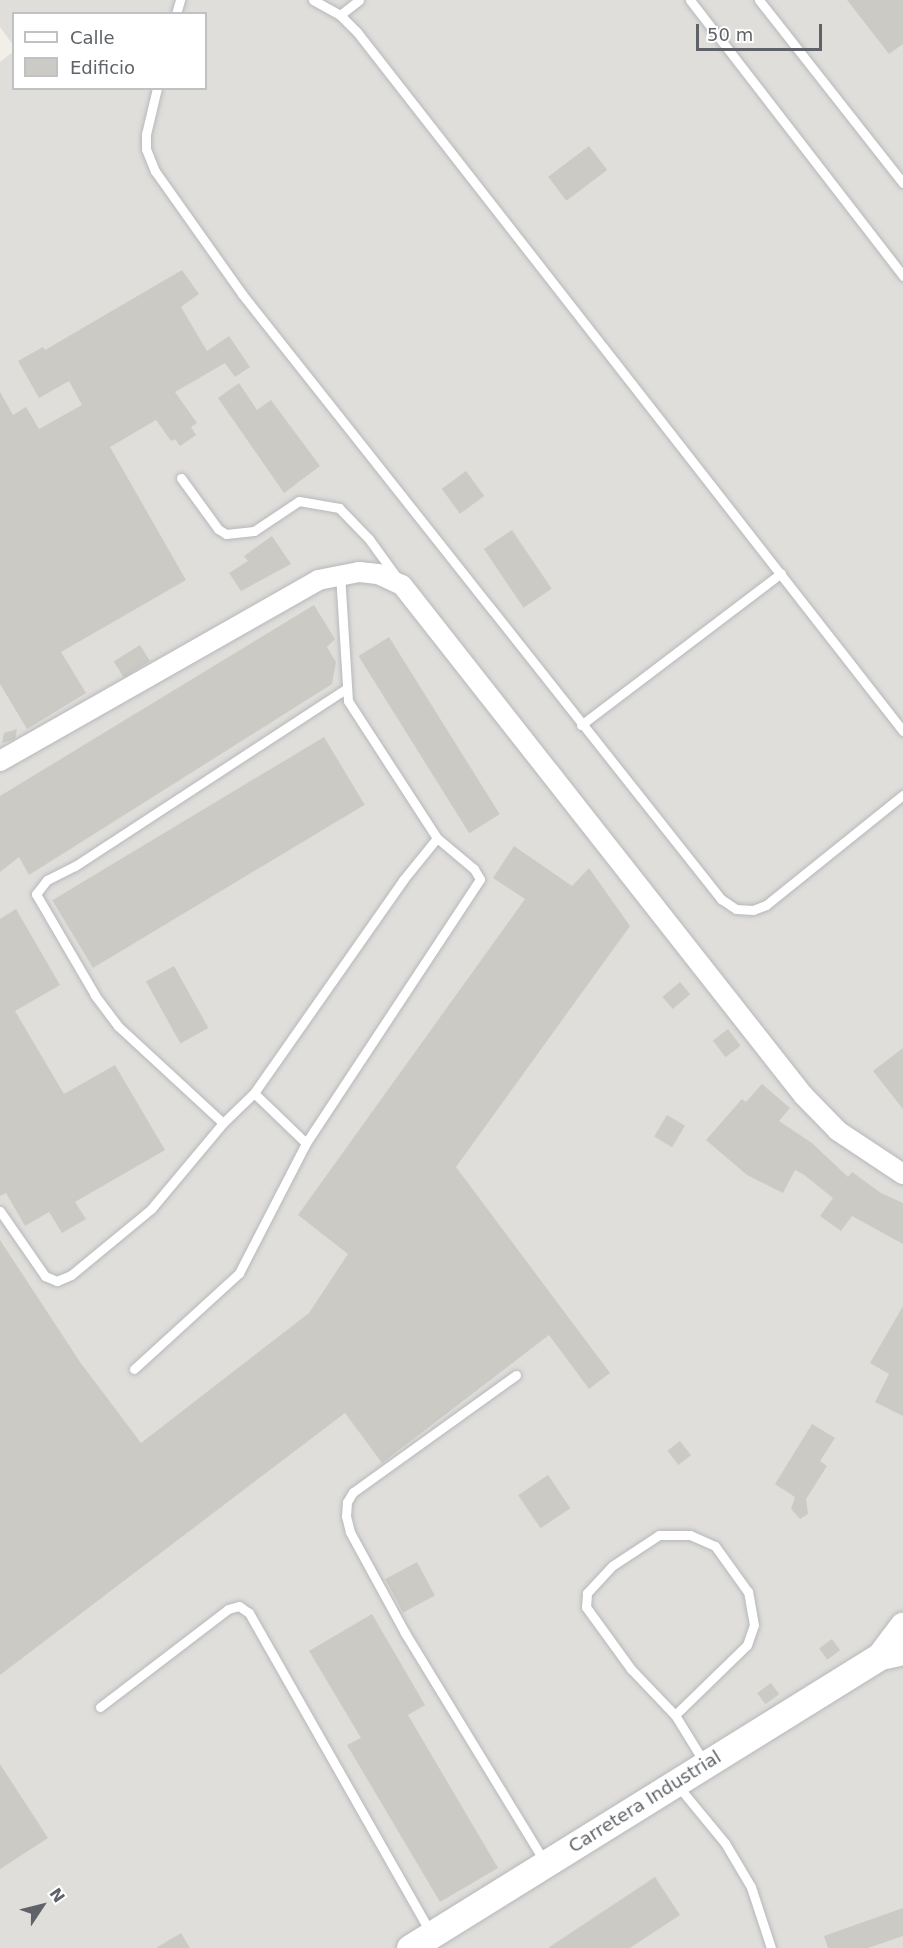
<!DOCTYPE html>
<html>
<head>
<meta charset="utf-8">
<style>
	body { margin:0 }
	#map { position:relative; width:903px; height:1948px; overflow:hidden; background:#f1efe8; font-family:"DejaVu Sans",sans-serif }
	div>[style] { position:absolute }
	.industrial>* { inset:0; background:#e0deda }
	.building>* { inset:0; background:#cccac5; transform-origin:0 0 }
	.roads { filter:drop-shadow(0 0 2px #b5b8bc) drop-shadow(0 0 2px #b5b8bc) }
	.lane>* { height:9px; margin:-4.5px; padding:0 4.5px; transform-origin:4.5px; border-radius:4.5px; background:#fff }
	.street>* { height:20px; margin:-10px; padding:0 10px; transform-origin:10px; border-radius:10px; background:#fff }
	.secondary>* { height:27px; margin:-13.5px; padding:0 13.5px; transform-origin:13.5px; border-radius:13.5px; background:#fff }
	span { translate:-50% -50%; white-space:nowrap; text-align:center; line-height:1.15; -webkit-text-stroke:4.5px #fff; paint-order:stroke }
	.street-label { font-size:18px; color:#5f6368 }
	.legend { position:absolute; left:12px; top:12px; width:195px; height:78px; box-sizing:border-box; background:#fff; border:2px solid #bfc1c3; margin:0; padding:8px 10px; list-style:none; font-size:18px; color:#5f6368 }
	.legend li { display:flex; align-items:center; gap:12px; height:30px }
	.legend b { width:30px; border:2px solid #bfc1c3 }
	.north { position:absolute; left:12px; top:1876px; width:60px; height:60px; -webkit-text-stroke:4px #fff; paint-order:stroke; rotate:55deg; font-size:16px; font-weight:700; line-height:24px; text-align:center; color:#5f6368 }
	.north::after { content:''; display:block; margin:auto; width:21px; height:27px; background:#5f6368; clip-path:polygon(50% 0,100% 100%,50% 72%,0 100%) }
	.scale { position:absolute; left:696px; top:24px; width:126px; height:27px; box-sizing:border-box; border:3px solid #5f6368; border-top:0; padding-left:8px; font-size:18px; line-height:21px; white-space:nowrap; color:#5f6368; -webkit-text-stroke:4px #fff; paint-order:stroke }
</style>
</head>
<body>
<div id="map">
	<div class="industrial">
		<div style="clip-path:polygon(0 0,903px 0,903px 1948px,0 1948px,0 62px,13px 52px,14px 88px,206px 88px,206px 14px,14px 14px,13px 45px,0 27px)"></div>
	</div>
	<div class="building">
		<div style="clip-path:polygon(847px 0,903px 0,903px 44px,889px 54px)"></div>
		<div style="left:589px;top:146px;width:30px;height:51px;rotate:53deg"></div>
		<div style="clip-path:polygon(182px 270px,199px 294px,181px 307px,207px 351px,229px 336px,250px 367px,235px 377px,225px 363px,175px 392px,197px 423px,191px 427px,196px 435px,180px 446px,175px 439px,171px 441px,156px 420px,110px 447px,186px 580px,61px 652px,86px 693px,27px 729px,0 684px,0 392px,13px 415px,26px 407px,39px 429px,82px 405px,69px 381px,39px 398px,18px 361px,43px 347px,45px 350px)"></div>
		<div style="clip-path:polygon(239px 383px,257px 410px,271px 400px,320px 466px,284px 493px,218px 398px)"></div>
		<div style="left:466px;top:471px;width:31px;height:30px;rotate:54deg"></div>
		<div style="left:512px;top:530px;width:71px;height:34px;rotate:56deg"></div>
		<div style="clip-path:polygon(272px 536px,291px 564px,241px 591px,229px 573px,248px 561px,244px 556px)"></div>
		<div style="clip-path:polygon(314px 605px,335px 639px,327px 647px,336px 662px,332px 684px,29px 875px,19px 857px,0 872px,0 796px)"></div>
		<div style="left:389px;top:637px;width:209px;height:36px;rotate:58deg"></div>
		<div style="left:140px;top:645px;width:19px;height:31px;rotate:58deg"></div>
		<div style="clip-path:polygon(17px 729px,15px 739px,2px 743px,4px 733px)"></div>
		<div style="left:324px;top:737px;width:79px;height:317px;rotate:59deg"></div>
		<div style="clip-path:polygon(514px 846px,572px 886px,589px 868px,630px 926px,456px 1167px,610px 1373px,589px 1389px,549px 1335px,382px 1463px,345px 1413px,0 1675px,0 1240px,80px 1362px,141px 1443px,309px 1313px,348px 1254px,298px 1215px,525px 899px,493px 878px)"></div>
		<div style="clip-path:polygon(16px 909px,60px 985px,15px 1011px,64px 1094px,115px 1065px,165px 1150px,75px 1202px,86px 1219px,62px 1233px,49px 1212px,25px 1226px,6px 1193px,0 1196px,0 919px)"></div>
		<div style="left:174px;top:966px;width:71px;height:32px;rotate:61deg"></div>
		<div style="left:680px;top:982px;width:16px;height:23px;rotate:50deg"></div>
		<div style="left:728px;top:1029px;width:21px;height:19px;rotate:53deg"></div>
		<div style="clip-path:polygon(903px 1048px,903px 1109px,873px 1071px)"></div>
		<div style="clip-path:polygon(762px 1084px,790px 1108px,779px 1121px,812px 1143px,848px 1177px,852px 1172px,881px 1193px,903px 1203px,903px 1244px,852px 1216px,841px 1231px,820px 1216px,833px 1198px,803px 1174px,795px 1170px,783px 1193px,747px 1175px,706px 1140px,742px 1099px,746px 1102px)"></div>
		<div style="left:667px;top:1115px;width:21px;height:25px;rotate:31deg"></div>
		<div style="clip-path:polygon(903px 1306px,903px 1416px,875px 1402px,889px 1374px,870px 1363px)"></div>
		<div style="clip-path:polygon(812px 1424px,835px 1438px,820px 1461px,827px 1466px,806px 1499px,808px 1514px,800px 1519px,791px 1509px,795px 1497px,775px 1484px)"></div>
		<div style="left:680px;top:1441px;width:18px;height:16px;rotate:52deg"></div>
		<div style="left:548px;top:1475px;width:40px;height:36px;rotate:56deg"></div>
		<div style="left:417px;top:1562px;width:38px;height:36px;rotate:62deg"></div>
		<div style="clip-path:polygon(372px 1614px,425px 1705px,408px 1715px,498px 1868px,440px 1902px,347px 1745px,361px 1738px,309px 1651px)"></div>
		<div style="left:832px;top:1639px;width:14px;height:16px;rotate:54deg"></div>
		<div style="left:771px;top:1683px;width:14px;height:17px;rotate:54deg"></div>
		<div style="clip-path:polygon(0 1764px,48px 1838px,0 1869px)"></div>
		<div style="clip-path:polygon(655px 1877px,680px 1915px,630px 1948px,548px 1948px)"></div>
		<div style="clip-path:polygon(903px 1908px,903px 1936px,868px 1948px,828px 1948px,824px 1936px)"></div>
		<div style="clip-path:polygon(181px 1933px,190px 1948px,156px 1948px)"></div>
	</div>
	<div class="roads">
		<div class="lane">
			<div style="left:313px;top:0;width:31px;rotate:29deg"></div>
			<div style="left:340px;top:15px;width:24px;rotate:45deg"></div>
			<div style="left:357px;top:32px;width:887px;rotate:52.01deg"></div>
			<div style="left:690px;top:0;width:349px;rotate:52.3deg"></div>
			<div style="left:759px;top:0;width:233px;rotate:51.8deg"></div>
			<div style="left:176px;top:14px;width:15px;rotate:-74deg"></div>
			<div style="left:340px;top:15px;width:24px;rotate:-38deg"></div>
			<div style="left:157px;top:88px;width:47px;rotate:103.4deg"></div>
			<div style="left:146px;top:134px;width:15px;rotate:90deg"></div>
			<div style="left:146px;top:149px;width:24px;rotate:68deg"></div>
			<div style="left:155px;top:171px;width:151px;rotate:54.7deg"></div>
			<div style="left:242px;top:294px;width:772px;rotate:51.63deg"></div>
			<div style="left:721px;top:899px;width:18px;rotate:34deg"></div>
			<div style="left:736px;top:909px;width:17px;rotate:3deg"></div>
			<div style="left:753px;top:910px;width:14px;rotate:-21deg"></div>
			<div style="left:766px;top:905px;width:176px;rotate:-38.8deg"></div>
			<div style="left:181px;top:478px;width:63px;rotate:54deg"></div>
			<div style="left:218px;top:529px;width:9px;rotate:32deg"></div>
			<div style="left:226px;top:534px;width:28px;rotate:-6deg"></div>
			<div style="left:254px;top:531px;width:54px;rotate:-33.7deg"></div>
			<div style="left:299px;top:501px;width:41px;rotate:9.9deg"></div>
			<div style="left:339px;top:508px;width:43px;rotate:45.9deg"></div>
			<div style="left:369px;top:539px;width:49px;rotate:54.1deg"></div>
			<div style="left:581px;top:725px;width:251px;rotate:-37.2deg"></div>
			<div style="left:254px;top:1093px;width:72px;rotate:43.9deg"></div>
			<div style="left:223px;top:1123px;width:143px;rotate:-137.3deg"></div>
			<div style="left:118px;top:1026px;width:39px;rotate:-127deg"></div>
			<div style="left:95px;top:995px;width:117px;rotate:-120.3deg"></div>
			<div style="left:36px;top:894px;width:18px;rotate:-52deg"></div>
			<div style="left:47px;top:880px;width:31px;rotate:-27deg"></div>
			<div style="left:75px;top:866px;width:323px;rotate:-33.2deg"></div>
			<div style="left:0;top:1211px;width:79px;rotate:55.3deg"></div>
			<div style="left:45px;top:1276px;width:13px;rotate:23deg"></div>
			<div style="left:57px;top:1281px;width:15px;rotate:-23deg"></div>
			<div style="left:71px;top:1275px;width:104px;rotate:-39.5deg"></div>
			<div style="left:151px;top:1209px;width:112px;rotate:-50.1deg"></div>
			<div style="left:223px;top:1123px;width:43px;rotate:-44.1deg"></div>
			<div style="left:254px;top:1093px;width:260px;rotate:-55deg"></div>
			<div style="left:403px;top:880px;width:54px;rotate:-51deg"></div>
			<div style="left:437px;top:838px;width:163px;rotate:-123deg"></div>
			<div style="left:348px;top:701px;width:126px;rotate:-93.6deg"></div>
			<div style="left:134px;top:1369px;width:142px;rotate:-42.4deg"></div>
			<div style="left:239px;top:1273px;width:146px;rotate:-62.7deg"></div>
			<div style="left:306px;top:1143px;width:316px;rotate:-56.6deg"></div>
			<div style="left:480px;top:879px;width:12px;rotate:-121deg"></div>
			<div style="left:474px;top:869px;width:48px;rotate:-140deg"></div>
			<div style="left:516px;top:1375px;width:201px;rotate:144.3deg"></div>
			<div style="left:353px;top:1492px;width:12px;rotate:121deg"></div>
			<div style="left:347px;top:1502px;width:14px;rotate:94deg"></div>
			<div style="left:346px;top:1516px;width:16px;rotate:76deg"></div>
			<div style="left:350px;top:1532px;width:115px;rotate:61.4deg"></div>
			<div style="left:405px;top:1633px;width:267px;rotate:58.6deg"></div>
			<div style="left:100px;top:1707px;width:161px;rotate:-37.4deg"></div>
			<div style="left:228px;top:1609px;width:11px;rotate:-15deg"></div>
			<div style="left:239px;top:1606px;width:12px;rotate:35deg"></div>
			<div style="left:249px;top:1613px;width:367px;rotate:60.4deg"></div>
			<div style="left:675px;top:1715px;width:100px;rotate:-44.2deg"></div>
			<div style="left:747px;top:1645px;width:21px;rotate:-71deg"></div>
			<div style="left:754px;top:1625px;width:34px;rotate:-100deg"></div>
			<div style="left:748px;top:1592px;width:57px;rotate:-125.7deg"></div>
			<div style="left:715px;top:1546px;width:27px;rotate:-156deg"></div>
			<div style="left:690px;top:1535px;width:31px;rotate:180deg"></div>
			<div style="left:659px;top:1535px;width:56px;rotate:146.6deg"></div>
			<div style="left:612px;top:1566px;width:37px;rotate:133deg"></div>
			<div style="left:587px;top:1593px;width:14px;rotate:94deg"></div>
			<div style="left:586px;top:1607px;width:77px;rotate:54deg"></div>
			<div style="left:631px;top:1669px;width:64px;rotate:46.3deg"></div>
			<div style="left:675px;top:1715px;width:55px;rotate:58.3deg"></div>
			<div style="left:678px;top:1786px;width:74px;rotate:50.5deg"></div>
			<div style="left:725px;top:1843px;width:51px;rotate:59.4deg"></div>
			<div style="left:751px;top:1887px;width:64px;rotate:71.8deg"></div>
		</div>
		<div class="street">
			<div style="left:0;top:761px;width:366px;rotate:-29.6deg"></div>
			<div style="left:318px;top:580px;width:42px;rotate:-11deg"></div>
			<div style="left:359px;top:572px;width:19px;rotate:6deg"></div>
			<div style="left:378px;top:574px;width:26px;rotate:25deg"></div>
			<div style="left:402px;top:585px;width:649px;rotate:51.82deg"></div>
			<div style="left:803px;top:1095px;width:50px;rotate:45.8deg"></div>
			<div style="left:838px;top:1131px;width:78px;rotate:33.5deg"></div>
		</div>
		<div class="secondary">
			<div style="left:880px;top:1656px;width:38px;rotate:-53deg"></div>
			<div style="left:410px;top:1948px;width:553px;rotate:-31.85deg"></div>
			<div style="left:880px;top:1656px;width:24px;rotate:-12deg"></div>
		</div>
	</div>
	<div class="street-label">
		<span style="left:645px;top:1802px;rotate:-32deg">Carretera Industrial</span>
	</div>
	<ul class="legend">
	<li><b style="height:8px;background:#fff"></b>Calle</li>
	<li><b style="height:16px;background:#cccac5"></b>Edificio</li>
	</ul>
	<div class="north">N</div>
	<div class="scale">50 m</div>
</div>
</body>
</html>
